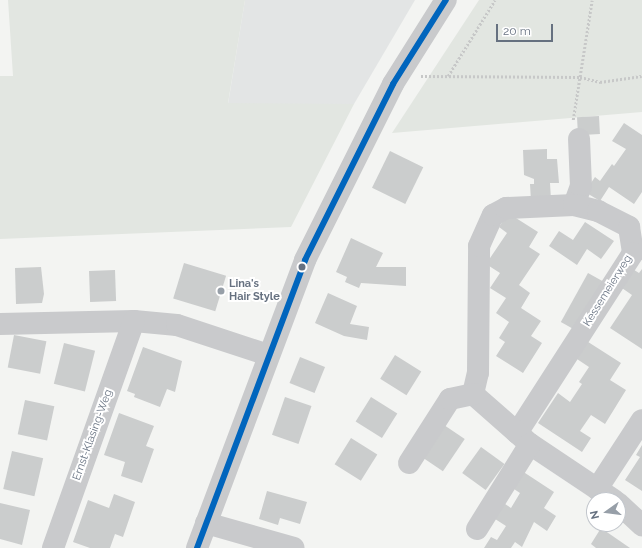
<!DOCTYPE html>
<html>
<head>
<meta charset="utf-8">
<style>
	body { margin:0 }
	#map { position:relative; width:642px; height:548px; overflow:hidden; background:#f3f4f2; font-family:Raleway,sans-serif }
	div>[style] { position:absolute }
	.built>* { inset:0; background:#e3e5e5 }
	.green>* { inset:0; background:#e2e6e1 }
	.building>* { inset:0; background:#cbcdcd; transform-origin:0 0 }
	.path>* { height:2.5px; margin-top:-1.25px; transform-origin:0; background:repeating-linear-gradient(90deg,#c7c8c8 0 2px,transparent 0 4px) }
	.minor>* { height:22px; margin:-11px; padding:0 11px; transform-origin:11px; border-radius:11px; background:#c9cacc }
	.bus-1>* { height:6px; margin:-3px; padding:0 3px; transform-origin:3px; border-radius:3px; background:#0065bd }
	.dots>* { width:11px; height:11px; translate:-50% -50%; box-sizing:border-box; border:2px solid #fff; border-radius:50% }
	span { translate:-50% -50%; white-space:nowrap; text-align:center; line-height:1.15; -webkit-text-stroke:4px #fff; paint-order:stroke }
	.poi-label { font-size:11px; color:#667180; font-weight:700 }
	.left { translate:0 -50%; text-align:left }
	.street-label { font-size:11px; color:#667180 }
	.north { position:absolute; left:586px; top:492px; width:40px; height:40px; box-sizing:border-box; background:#fff; border:1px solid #c2c6cc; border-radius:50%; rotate:256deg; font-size:11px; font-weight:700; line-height:16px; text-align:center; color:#667180 }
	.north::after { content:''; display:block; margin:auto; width:14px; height:18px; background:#979fa8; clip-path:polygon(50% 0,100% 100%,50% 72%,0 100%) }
	.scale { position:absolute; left:496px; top:24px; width:57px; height:18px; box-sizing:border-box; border:2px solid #667180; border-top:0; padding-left:5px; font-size:12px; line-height:14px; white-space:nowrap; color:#667180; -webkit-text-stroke:3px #fff; paint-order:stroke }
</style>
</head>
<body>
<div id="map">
	<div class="built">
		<div style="clip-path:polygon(245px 0,415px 0,354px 104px,228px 104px)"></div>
	</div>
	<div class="green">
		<div style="clip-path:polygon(8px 0,245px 0,228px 103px,354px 104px,291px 227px,0 239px,0 76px,13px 76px)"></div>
		<div style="clip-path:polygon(479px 0,642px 0,642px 112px,392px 133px)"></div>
	</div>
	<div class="building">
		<div style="left:599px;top:116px;width:18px;height:22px;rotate:87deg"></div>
		<div style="clip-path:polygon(624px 123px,642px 135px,642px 192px,634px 204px,609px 187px,600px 201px,585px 192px,595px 177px,600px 181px,612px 164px,614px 166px,626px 149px,612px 141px)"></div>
		<div style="clip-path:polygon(547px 149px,547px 159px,557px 159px,559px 183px,550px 183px,551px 200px,531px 201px,530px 184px,534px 184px,534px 179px,524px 175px,523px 150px)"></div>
		<div style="left:390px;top:151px;width:37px;height:41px;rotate:26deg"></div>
		<div style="clip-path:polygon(508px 213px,538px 232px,529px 247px,540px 254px,519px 285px,530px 293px,521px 308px,541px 321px,531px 336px,542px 343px,523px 373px,496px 356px,505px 342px,499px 338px,509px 322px,496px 313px,506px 298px,490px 288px,500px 273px,486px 264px,507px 233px,499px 227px)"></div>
		<div style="clip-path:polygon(585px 222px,614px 241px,601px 259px,587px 249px,577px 265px,549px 246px,559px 231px,573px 240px)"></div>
		<div style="clip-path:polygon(351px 238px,383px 253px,376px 267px,406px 267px,406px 286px,361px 283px,359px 288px,345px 282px,347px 277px,336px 272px)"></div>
		<div style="left:184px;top:263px;width:44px;height:37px;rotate:17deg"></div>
		<div style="clip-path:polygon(41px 267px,44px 294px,42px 303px,16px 304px,15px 268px)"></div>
		<div style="clip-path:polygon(631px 268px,639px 273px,642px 269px,642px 349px,610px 328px,632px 295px,619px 286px)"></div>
		<div style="left:115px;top:270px;width:31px;height:26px;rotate:88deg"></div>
		<div style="left:588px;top:273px;width:21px;height:56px;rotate:29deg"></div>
		<div style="clip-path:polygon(328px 293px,357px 306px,350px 324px,369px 327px,367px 340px,344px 336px,315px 323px)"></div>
		<div style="left:14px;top:335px;width:33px;height:33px;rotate:11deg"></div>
		<div style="clip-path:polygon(585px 340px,621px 363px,610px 380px,626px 390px,605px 424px,591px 415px,580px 431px,591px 438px,582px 452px,538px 423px,558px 393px,570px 402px,582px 384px,579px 382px,589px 367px,574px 357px)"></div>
		<div style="left:64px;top:343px;width:32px;height:42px;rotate:14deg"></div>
		<div style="clip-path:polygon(143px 347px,182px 361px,175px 392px,167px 389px,160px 407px,134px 397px,135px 394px,127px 391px)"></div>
		<div style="left:395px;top:355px;width:31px;height:28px;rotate:32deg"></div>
		<div style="left:300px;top:357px;width:27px;height:28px;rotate:22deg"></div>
		<div style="left:285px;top:397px;width:28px;height:40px;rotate:19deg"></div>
		<div style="left:371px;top:397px;width:31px;height:29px;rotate:32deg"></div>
		<div style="left:25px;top:400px;width:30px;height:35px;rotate:12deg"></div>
		<div style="clip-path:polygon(119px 413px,154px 426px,146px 446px,154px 449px,142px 483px,121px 476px,125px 462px,104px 455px)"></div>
		<div style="left:444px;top:425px;width:25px;height:39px;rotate:34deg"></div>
		<div style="left:351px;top:438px;width:31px;height:31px;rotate:32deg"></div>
		<div style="clip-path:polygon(642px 445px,642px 491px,625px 480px,640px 457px,636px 455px)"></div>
		<div style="left:481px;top:447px;width:29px;height:32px;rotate:36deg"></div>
		<div style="left:12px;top:451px;width:32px;height:39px;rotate:13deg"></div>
		<div style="clip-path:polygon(522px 471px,554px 492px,544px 508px,556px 516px,547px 531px,534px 522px,522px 547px,515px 542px,511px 548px,484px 548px,491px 537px,497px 540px,506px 526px,492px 517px,502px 502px,511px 508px,520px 493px,511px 487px)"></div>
		<div style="clip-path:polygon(267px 491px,307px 502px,300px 524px,280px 518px,278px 525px,259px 519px)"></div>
		<div style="clip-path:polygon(114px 494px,135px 502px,123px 537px,115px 534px,110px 548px,90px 548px,73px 542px,88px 500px,109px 508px)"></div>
		<div style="clip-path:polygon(0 503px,30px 510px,22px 545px,0 539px)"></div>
		<div style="clip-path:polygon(601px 528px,630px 548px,596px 548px,591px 544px)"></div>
	</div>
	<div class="path">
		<div style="left:421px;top:76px;width:159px;rotate:0.4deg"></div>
		<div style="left:580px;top:77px;width:21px;rotate:14deg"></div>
		<div style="left:600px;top:82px;width:42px;rotate:-8.1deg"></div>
		<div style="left:448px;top:76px;width:89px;rotate:-58.3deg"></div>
		<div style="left:573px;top:120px;width:121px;rotate:-81deg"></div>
	</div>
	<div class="minor">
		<div style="left:574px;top:205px;width:20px;rotate:-70deg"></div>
		<div style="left:581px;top:186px;width:47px;rotate:-92.4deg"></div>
		<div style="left:0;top:324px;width:134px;rotate:-1.3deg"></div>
		<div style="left:134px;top:321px;width:43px;rotate:5.3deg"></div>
		<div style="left:177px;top:325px;width:96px;rotate:18.2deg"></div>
		<div style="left:473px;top:394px;width:22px;rotate:-77deg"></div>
		<div style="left:478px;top:373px;width:127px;rotate:-89.5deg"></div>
		<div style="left:479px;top:246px;width:34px;rotate:-66deg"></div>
		<div style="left:493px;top:215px;width:15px;rotate:-28deg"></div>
		<div style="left:506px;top:208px;width:68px;rotate:-2.5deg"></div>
		<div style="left:574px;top:205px;width:25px;rotate:14deg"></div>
		<div style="left:598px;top:211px;width:35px;rotate:27deg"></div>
		<div style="left:629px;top:227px;width:26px;rotate:81deg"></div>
		<div style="left:633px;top:253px;width:214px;rotate:122.8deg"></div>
		<div style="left:473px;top:394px;width:76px;rotate:41.3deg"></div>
		<div style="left:530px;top:444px;width:101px;rotate:33.7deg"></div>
		<div style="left:409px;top:463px;width:76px;rotate:-57.4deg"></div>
		<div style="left:450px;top:399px;width:24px;rotate:-12deg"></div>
		<div style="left:597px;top:489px;width:82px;rotate:-56.9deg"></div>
		<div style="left:618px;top:503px;width:33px;rotate:43deg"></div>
		<div style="left:206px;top:523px;width:91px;rotate:15.9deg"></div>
		<div style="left:477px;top:529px;width:100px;rotate:-58.1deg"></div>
		<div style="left:53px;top:548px;width:241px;rotate:-70.4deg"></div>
		<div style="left:197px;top:548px;width:308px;rotate:-69.4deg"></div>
		<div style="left:305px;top:260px;width:197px;rotate:-63.4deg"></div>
		<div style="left:393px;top:84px;width:99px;rotate:-57.8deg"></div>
	</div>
	<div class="bus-1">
		<div style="left:197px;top:548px;width:308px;rotate:-69.4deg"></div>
		<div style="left:305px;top:260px;width:197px;rotate:-63.4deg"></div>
		<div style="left:393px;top:84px;width:99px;rotate:-57.8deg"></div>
	</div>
	<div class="dots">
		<div style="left:302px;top:267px;background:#667180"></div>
		<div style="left:221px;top:291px;background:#979fa8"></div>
	</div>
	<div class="poi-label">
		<span class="left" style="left:229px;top:291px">Lina's<br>Hair Style</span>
	</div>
	<div class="street-label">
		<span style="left:608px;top:291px;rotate:-58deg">Kessemeierweg</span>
		<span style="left:93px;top:435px;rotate:-70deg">Ernst-Klasing-Weg</span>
	</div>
	<div class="north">N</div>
	<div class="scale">20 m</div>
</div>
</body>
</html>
